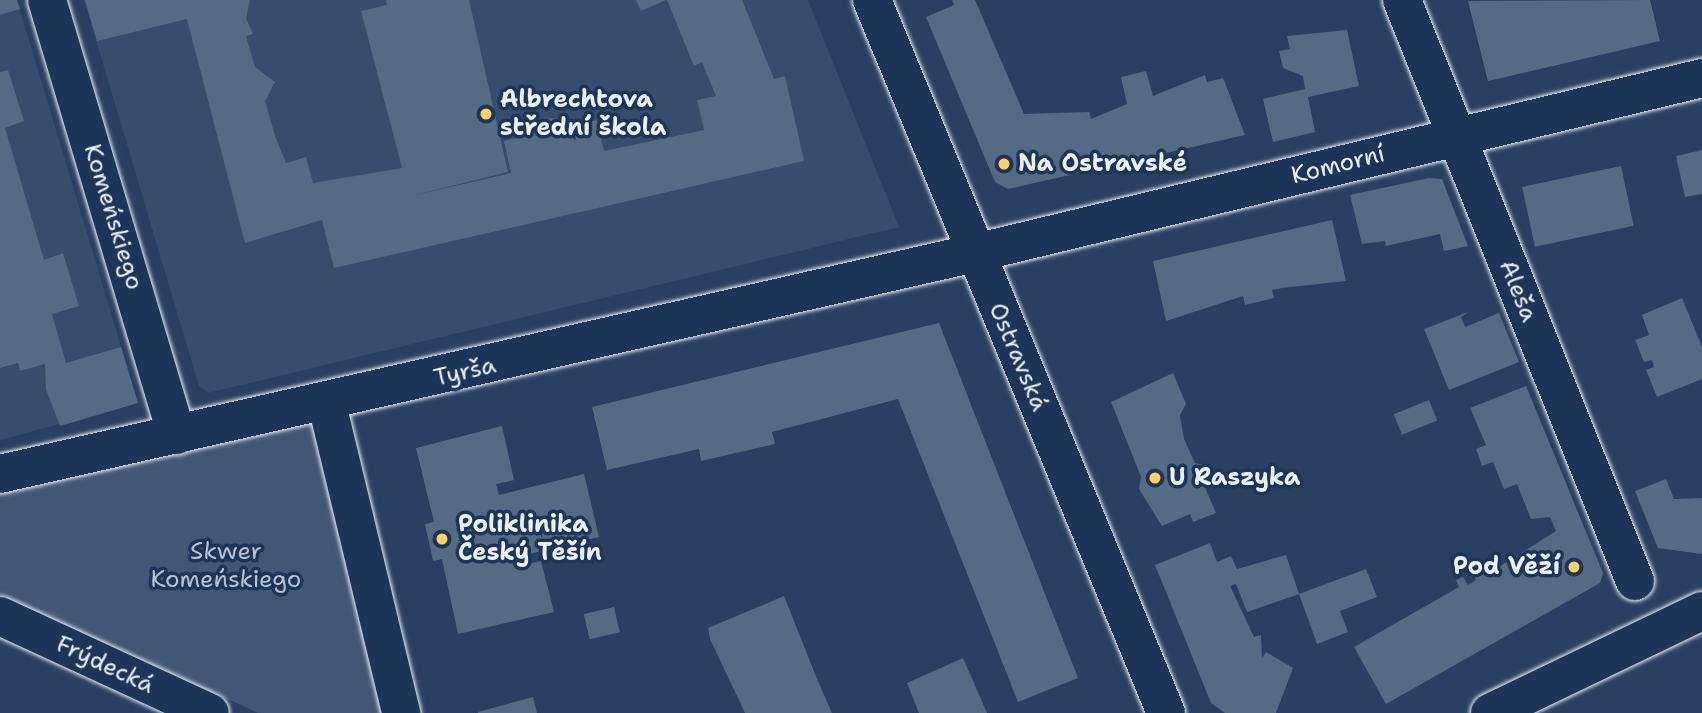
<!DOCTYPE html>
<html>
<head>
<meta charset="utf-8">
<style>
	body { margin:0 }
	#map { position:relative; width:1702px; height:713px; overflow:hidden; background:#294061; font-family:"Shantell Sans",sans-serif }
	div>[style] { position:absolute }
	.built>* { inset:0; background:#364d6b }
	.green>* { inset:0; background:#415774 }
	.building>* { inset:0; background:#556a83; transform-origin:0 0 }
	.roads { filter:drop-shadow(0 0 2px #e8f1f8) drop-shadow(0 0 2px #e8f1f8) }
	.street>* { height:38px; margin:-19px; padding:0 19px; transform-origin:19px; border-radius:19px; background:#1d3557 }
	.secondary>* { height:38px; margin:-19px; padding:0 19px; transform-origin:19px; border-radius:19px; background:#1d3557 }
	.dots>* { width:19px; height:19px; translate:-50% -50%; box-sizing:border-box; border:4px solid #1d3557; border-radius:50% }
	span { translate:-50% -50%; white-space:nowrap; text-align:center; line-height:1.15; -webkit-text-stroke:7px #1d3557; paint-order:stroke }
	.poi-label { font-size:24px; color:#e8f1f8; font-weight:700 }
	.left { translate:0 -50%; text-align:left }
	.right { translate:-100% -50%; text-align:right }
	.street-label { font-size:24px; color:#e8f1f8 }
	.park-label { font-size:24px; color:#b6c3d0 }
</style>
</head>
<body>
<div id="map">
	<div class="built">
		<div style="clip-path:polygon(0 0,17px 0,138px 403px,0 440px)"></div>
		<div style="clip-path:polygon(84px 0,808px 0,899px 227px,208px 393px,199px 386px)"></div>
	</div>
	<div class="green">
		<div style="clip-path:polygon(312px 423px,390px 706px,386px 713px,258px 713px,0 595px,0 491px)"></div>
	</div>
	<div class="building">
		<div style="clip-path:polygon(0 0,17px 0,20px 9px,0 15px)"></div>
		<div style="clip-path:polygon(85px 0,250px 0,246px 18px,253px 34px,246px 36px,255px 67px,275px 82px,265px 101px,275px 136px,286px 163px,306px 157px,313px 183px,402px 168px,361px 11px,387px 5px,386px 0,469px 0,508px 172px,411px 196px,511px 173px,504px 141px,530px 135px,527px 126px,543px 119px,568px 117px,571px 126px,597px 120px,604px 151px,704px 130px,697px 100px,716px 96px,702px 62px,694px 66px,667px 0,742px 0,774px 79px,785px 76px,804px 161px,334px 268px,322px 220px,245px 243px,187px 19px,97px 41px)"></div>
		<div style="clip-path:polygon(636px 0,666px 0,641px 11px)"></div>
		<div style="clip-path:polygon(952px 0,975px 0,1024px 114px,1089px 112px,1091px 119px,1127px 104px,1121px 77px,1146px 71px,1153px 96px,1205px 75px,1207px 82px,1223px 78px,1245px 135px,1008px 189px,995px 182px,926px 17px,954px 5px)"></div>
		<div style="clip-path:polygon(1650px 0,1660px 41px,1488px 81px,1468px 1px)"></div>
		<div style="clip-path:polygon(1347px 30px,1359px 86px,1308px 97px,1315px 132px,1273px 142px,1263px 99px,1305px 89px,1303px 76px,1283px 68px,1279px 51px,1290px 49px,1287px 36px)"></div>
		<div style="clip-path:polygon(8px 70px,24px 121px,5px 128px,44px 260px,63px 253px,79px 306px,52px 314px,66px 363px,121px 347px,138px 403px,60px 426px,46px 389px,45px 364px,20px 371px,18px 363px,0 368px,0 72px)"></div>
		<div style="clip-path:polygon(1702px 150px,1702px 194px,1685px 197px,1676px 156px)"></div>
		<div style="left:1621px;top:166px;width:61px;height:101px;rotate:78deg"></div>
		<div style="clip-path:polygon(1429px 178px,1442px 179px,1468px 246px,1444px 251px,1440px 234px,1386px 246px,1385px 241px,1362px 244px,1350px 195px)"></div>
		<div style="clip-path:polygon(1332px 220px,1346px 281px,1282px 288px,1272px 290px,1274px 298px,1245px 305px,1243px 296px,1166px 321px,1153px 261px)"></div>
		<div style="clip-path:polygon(1682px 298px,1702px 347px,1702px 379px,1657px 397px,1646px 370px,1654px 367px,1652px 360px,1644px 362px,1635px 340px,1649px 335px,1642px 315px)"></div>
		<div style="clip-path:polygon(1468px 312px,1461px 317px,1465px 327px,1499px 313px,1519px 362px,1449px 390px,1424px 329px)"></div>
		<div style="clip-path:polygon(939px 323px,1078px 678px,1018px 702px,898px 399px,772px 432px,775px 444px,701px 461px,699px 449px,607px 470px,592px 407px)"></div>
		<div style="clip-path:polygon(1173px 373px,1186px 404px,1180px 415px,1184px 439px,1195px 463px,1204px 465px,1201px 478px,1216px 513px,1193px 522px,1190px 514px,1162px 526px,1139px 489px,1141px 477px,1111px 402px)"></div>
		<div style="clip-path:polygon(1526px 386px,1603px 573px,1600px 583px,1386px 704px,1354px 647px,1459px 587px,1456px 580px,1463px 577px,1468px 585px,1476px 580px,1472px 573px,1496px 560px,1499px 567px,1556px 531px,1550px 517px,1531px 519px,1517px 484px,1504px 489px,1493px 462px,1482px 466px,1476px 449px,1486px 445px,1470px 408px)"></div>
		<div style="left:1429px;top:400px;width:22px;height:38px;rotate:68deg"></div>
		<div style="clip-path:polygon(502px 426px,514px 480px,496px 484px,499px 495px,584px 474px,599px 537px,513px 558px,515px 567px,541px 561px,554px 612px,458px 634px,442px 559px,433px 561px,425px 524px,434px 522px,416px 448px)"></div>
		<div style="clip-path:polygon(1666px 479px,1674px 499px,1702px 498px,1702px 554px,1658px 548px,1635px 491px)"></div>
		<div style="clip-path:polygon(1210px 543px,1217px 562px,1231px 556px,1237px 569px,1286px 555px,1299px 594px,1247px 612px,1236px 584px,1230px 586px,1254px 637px,1261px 635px,1262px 658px,1266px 652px,1293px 668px,1276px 713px,1225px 713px,1211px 703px,1155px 565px)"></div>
		<div style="clip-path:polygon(1366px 569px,1377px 597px,1340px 611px,1348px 632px,1317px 644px,1299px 594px)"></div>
		<div style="clip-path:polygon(784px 596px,817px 679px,832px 713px,745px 713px,710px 639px,708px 628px)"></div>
		<div style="left:614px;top:607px;width:26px;height:31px;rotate:77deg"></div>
		<div style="clip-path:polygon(963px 658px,987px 713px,919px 713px,907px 683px)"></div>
		<div style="clip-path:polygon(533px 697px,537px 713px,478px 713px,478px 712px)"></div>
	</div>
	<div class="roads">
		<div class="street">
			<div style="left:47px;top:0;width:454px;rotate:73.4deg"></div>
			<div style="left:1402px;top:0;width:626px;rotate:68.15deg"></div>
			<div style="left:327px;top:404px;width:318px;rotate:76.5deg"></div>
			<div style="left:0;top:474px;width:1000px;rotate:-12.77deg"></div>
			<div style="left:975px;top:253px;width:748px;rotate:-13.53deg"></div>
		</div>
		<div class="secondary">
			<div style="left:872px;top:0;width:771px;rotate:67.59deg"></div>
			<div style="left:0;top:616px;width:231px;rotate:24.8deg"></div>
			<div style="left:1490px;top:713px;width:235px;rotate:-25.7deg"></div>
		</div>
	</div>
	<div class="dots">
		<div style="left:486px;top:114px;background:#ffd166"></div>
		<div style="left:1004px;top:164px;background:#ffd166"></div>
		<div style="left:1155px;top:478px;background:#ffd166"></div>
		<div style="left:442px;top:539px;background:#ffd166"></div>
		<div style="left:1574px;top:567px;background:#ffd166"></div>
	</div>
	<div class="poi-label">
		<span class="left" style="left:500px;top:114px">Albrechtova<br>střední škola</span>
		<span class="left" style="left:1018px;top:164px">Na Ostravské</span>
		<span class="left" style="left:1169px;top:478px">U Raszyka</span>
		<span class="left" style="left:458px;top:539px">Poliklinika<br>Český Těšín</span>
		<span class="right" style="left:1560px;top:567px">Pod Věží</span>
	</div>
	<div class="street-label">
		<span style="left:1338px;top:165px;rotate:-14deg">Komorní</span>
		<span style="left:113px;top:217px;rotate:73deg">Komeńskiego</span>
		<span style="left:1518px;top:291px;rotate:68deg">Aleša</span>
		<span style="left:1018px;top:357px;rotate:67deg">Ostravská</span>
		<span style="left:465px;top:372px;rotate:-13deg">Tyrša</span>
		<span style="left:105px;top:665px;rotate:25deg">Frýdecká</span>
	</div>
	<div class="park-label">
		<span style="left:226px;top:566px">Skwer<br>Komeńskiego</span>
	</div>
</div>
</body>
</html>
